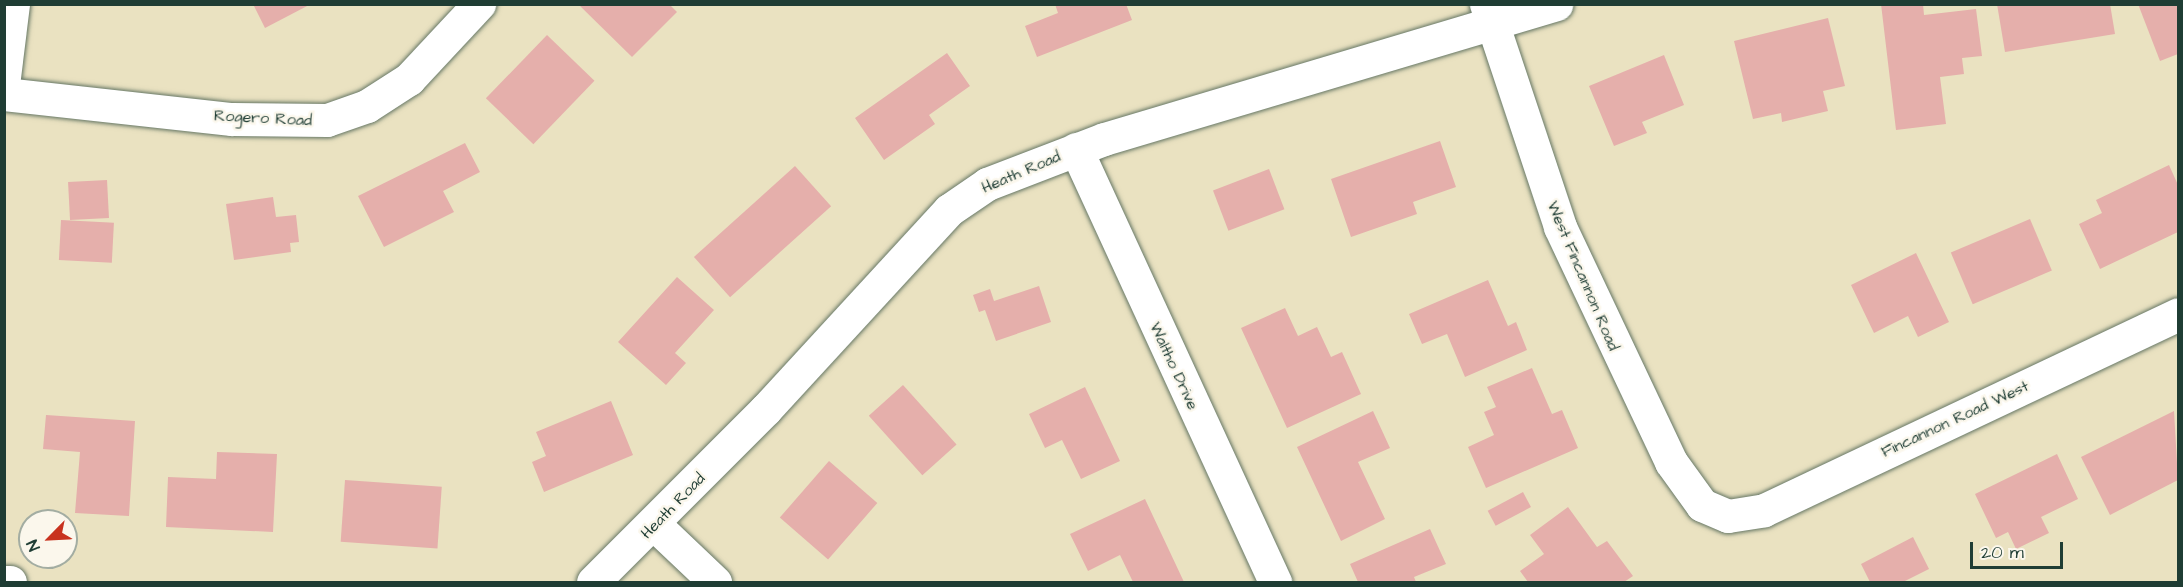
<!DOCTYPE html>
<html>
<head>
<meta charset="utf-8">
<style>
	body { margin:0 }
	#map { position:relative; width:2183px; height:587px; overflow:hidden; background:#eae2c1; font-family:"Architects Daughter",sans-serif }
	div>[style] { position:absolute }
	.building>* { inset:0; background:#e5afab; transform-origin:0 0 }
	.roads { filter:drop-shadow(0 0 2px #667765) drop-shadow(0 0 2px #667765) }
	.street>* { height:33px; margin:-16.5px; padding:0 16.5px; transform-origin:16.5px; border-radius:16.5px; background:#fff }
	span { translate:-50% -50%; white-space:nowrap; text-align:center; line-height:1.15; -webkit-text-stroke:5px #fbf7ec; paint-order:stroke }
	.street-label { font-size:16px; color:#1f3d34 }
	.frame { position:absolute; inset:0; border:6px solid #1f3d34; pointer-events:none }
	.north { position:absolute; left:18px; top:509px; width:60px; height:60px; box-sizing:border-box; background:#fbf7ec; border:2px solid #a3ada2; border-radius:50%; rotate:246deg; font-size:16px; font-weight:700; line-height:24px; text-align:center; color:#1f3d34 }
	.north::after { content:''; display:block; margin:auto; width:21px; height:27px; background:#c8321e; clip-path:polygon(50% 0,100% 100%,50% 72%,0 100%) }
	.scale { position:absolute; left:1970px; top:542px; width:93px; height:27px; box-sizing:border-box; border:3px solid #1f3d34; border-top:0; padding-left:8px; font-size:18px; line-height:21px; white-space:nowrap; color:#1f3d34; -webkit-text-stroke:4px #fbf7ec; paint-order:stroke }
</style>
</head>
<body>
<div id="map">
	<div class="building">
		<div style="clip-path:polygon(253px 4px,311px 4px,265px 28px)"></div>
		<div style="clip-path:polygon(578px 4px,669px 4px,677px 12px,632px 57px)"></div>
		<div style="clip-path:polygon(1055px 4px,1126px 4px,1132px 20px,1037px 57px,1025px 26px,1058px 13px)"></div>
		<div style="clip-path:polygon(1881px 4px,1923px 4px,1924px 15px,1976px 9px,1982px 56px,1962px 58px,1964px 74px,1940px 77px,1946px 124px,1896px 130px)"></div>
		<div style="clip-path:polygon(1997px 4px,2110px 4px,2115px 34px,2005px 52px)"></div>
		<div style="clip-path:polygon(2138px 4px,2178px 4px,2178px 54px,2160px 61px)"></div>
		<div style="clip-path:polygon(1828px 18px,1845px 86px,1823px 91px,1828px 111px,1782px 122px,1781px 113px,1753px 119px,1734px 41px)"></div>
		<div style="left:547px;top:35px;width:66px;height:88px;rotate:44deg"></div>
		<div style="clip-path:polygon(947px 53px,970px 86px,929px 115px,935px 124px,884px 160px,855px 118px)"></div>
		<div style="clip-path:polygon(1664px 55px,1684px 105px,1642px 122px,1647px 133px,1614px 146px,1589px 86px)"></div>
		<div style="clip-path:polygon(1440px 141px,1456px 187px,1413px 202px,1417px 214px,1351px 237px,1331px 179px)"></div>
		<div style="clip-path:polygon(465px 143px,480px 172px,443px 191px,454px 212px,384px 247px,358px 196px)"></div>
		<div style="clip-path:polygon(2169px 165px,2178px 185px,2178px 232px,2100px 269px,2079px 224px,2102px 213px,2096px 200px)"></div>
		<div style="left:795px;top:166px;width:54px;height:136px;rotate:48deg"></div>
		<div style="left:1269px;top:169px;width:43px;height:60px;rotate:69deg"></div>
		<div style="left:107px;top:180px;width:38px;height:39px;rotate:87deg"></div>
		<div style="clip-path:polygon(273px 197px,276px 217px,296px 215px,299px 242px,290px 243px,291px 252px,234px 260px,226px 204px)"></div>
		<div style="left:2030px;top:219px;width:56px;height:86px;rotate:67deg"></div>
		<div style="left:61px;top:220px;width:53px;height:40px;rotate:3deg"></div>
		<div style="clip-path:polygon(1916px 253px,1949px 322px,1918px 337px,1908px 316px,1874px 333px,1851px 285px)"></div>
		<div style="clip-path:polygon(677px 277px,714px 310px,675px 353px,686px 363px,666px 385px,618px 342px)"></div>
		<div style="clip-path:polygon(1488px 280px,1508px 326px,1516px 322px,1527px 350px,1465px 377px,1447px 334px,1422px 344px,1409px 314px)"></div>
		<div style="clip-path:polygon(1039px 286px,1051px 322px,996px 341px,985px 310px,979px 312px,973px 295px,990px 289px,994px 301px)"></div>
		<div style="clip-path:polygon(1285px 308px,1298px 336px,1317px 327px,1331px 357px,1342px 352px,1361px 394px,1287px 428px,1241px 328px)"></div>
		<div style="clip-path:polygon(1532px 368px,1552px 414px,1562px 410px,1578px 448px,1486px 488px,1468px 447px,1494px 435px,1484px 412px,1496px 407px,1487px 387px)"></div>
		<div style="left:903px;top:385px;width:80px;height:46px;rotate:48deg"></div>
		<div style="clip-path:polygon(1085px 387px,1120px 461px,1081px 479px,1062px 440px,1045px 448px,1029px 414px)"></div>
		<div style="clip-path:polygon(611px 401px,633px 455px,544px 492px,532px 462px,546px 456px,536px 432px)"></div>
		<div style="clip-path:polygon(1373px 411px,1390px 448px,1358px 462px,1385px 519px,1341px 541px,1297px 447px)"></div>
		<div style="clip-path:polygon(2174px 411px,2178px 480px,2110px 515px,2081px 457px)"></div>
		<div style="clip-path:polygon(46px 415px,135px 421px,129px 516px,75px 513px,80px 452px,43px 449px)"></div>
		<div style="clip-path:polygon(217px 452px,277px 454px,273px 532px,166px 527px,168px 477px,216px 479px)"></div>
		<div style="clip-path:polygon(2057px 454px,2078px 499px,2041px 517px,2049px 533px,2016px 549px,2008px 532px,1996px 538px,1975px 494px)"></div>
		<div style="left:829px;top:461px;width:64px;height:75px;rotate:41deg"></div>
		<div style="left:345px;top:480px;width:97px;height:62px;rotate:4deg"></div>
		<div style="left:1523px;top:492px;width:17px;height:40px;rotate:62deg"></div>
		<div style="clip-path:polygon(1145px 499px,1184px 582px,1133px 582px,1120px 555px,1088px 571px,1070px 534px)"></div>
		<div style="clip-path:polygon(1568px 507px,1597px 547px,1607px 541px,1633px 576px,1624px 582px,1528px 582px,1520px 571px,1544px 554px,1530px 535px)"></div>
		<div style="clip-path:polygon(1430px 529px,1446px 564px,1414px 577px,1416px 582px,1358px 582px,1350px 564px)"></div>
		<div style="clip-path:polygon(1913px 537px,1929px 569px,1903px 582px,1870px 582px,1861px 564px)"></div>
	</div>
	<div class="roads">
		<div class="street">
			<div style="left:1486px;top:4px;width:235px;rotate:71.6deg"></div>
			<div style="left:1560px;top:227px;width:260px;rotate:64.7deg"></div>
			<div style="left:1671px;top:462px;width:53px;rotate:54.2deg"></div>
			<div style="left:1702px;top:505px;width:28px;rotate:23deg"></div>
			<div style="left:1728px;top:516px;width:36px;rotate:-9deg"></div>
			<div style="left:1764px;top:510px;width:458px;rotate:-25.3deg"></div>
			<div style="left:4px;top:77px;width:74px;rotate:-83deg"></div>
			<div style="left:4px;top:94px;width:229px;rotate:6.3deg"></div>
			<div style="left:232px;top:119px;width:95px;rotate:0.6deg"></div>
			<div style="left:327px;top:120px;width:42px;rotate:-19.3deg"></div>
			<div style="left:367px;top:106px;width:50px;rotate:-32.7deg"></div>
			<div style="left:409px;top:79px;width:103px;rotate:-47deg"></div>
			<div style="left:1076px;top:149px;width:477px;rotate:65.3deg"></div>
			<div style="left:655px;top:525px;width:83px;rotate:43.5deg"></div>
			<div style="left:4px;top:582px;width:6px"></div>
			<div style="left:593px;top:582px;width:245px;rotate:-45deg"></div>
			<div style="left:766px;top:409px;width:270px;rotate:-47.4deg"></div>
			<div style="left:949px;top:210px;width:46px;rotate:-34.4deg"></div>
			<div style="left:987px;top:184px;width:125px;rotate:-21deg"></div>
			<div style="left:1104px;top:139px;width:472px;rotate:-16.6deg"></div>
		</div>
	</div>
	<div class="street-label">
		<span style="left:263px;top:118px;rotate:3deg">Rogero Road</span>
		<span style="left:1021px;top:172px;rotate:-23deg">Heath Road</span>
		<span style="left:1583px;top:276px;rotate:67deg">West Fincannon Road</span>
		<span style="left:1174px;top:366px;rotate:65deg">Waltho Drive</span>
		<span style="left:1955px;top:419px;rotate:-25deg">Fincannon Road West</span>
		<span style="left:673px;top:506px;rotate:-46deg">Heath Road</span>
	</div>
	<div class="frame"></div>
	<div class="north">N</div>
	<div class="scale">20 m</div>
</div>
</body>
</html>
